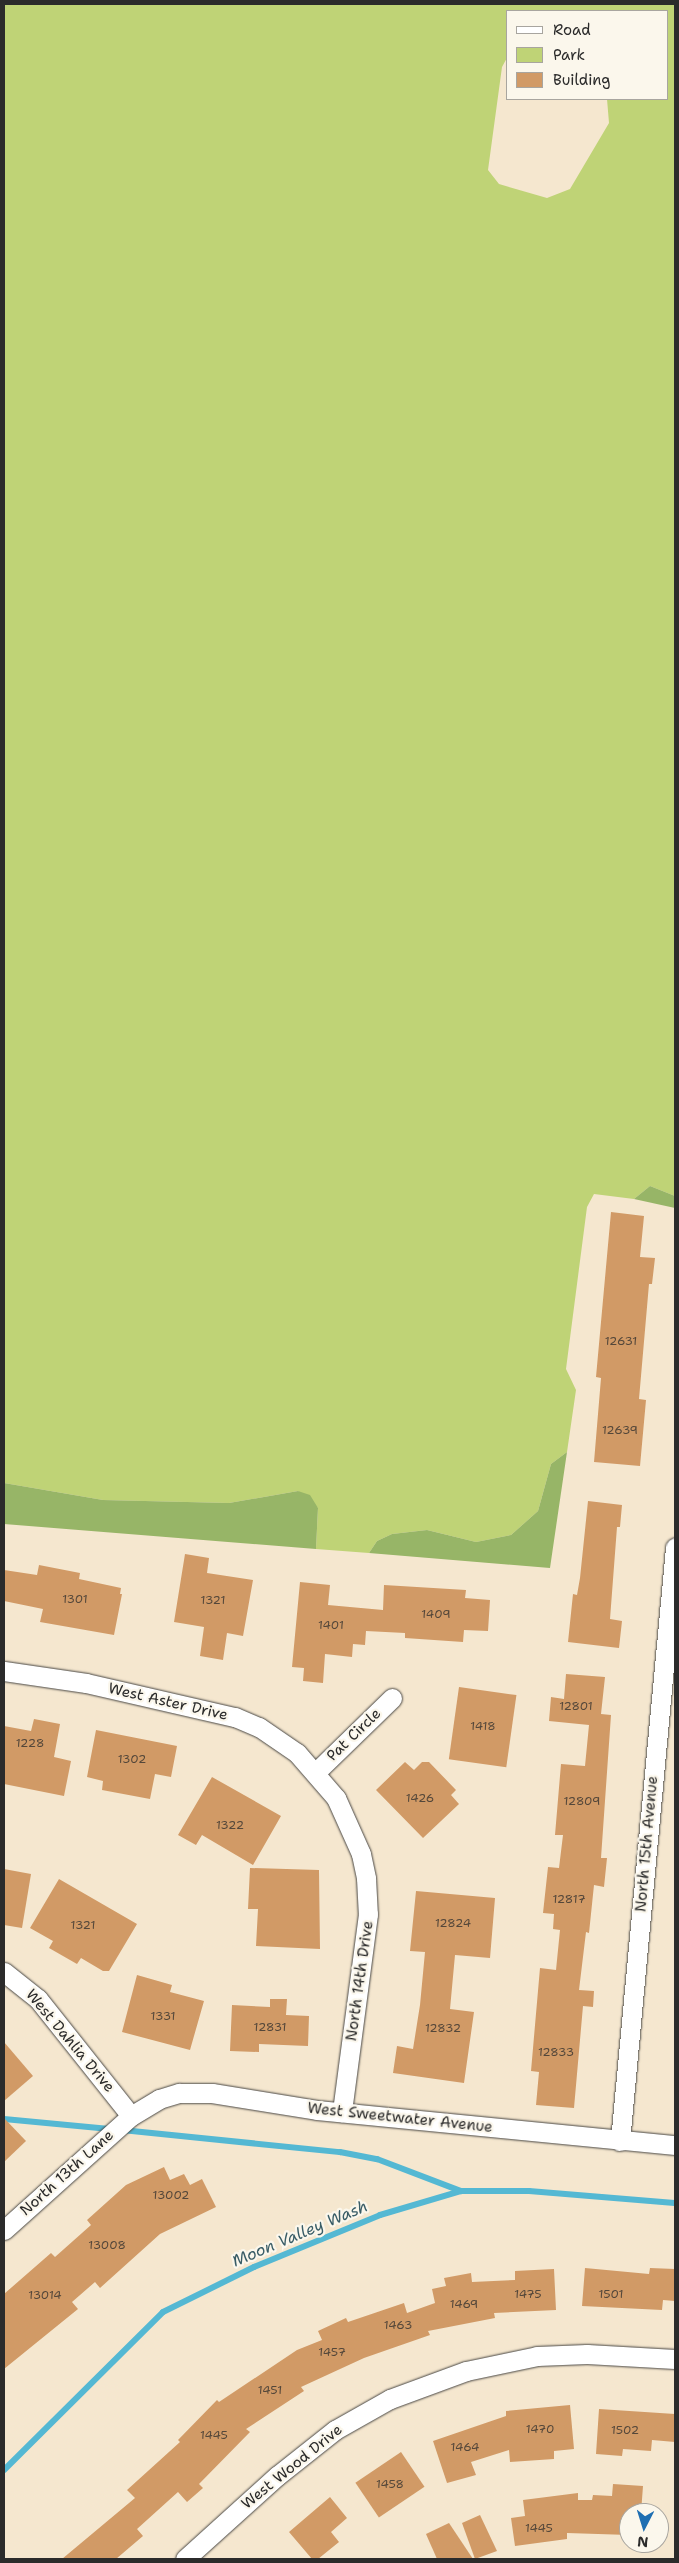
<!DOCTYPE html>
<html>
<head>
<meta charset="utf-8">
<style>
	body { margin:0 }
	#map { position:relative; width:679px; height:2563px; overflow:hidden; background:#f5e7cf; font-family:"Shantell Sans",sans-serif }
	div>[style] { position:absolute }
	.green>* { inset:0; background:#bfd376 }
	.forest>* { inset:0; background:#97b567 }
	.stream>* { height:6px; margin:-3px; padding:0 3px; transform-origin:3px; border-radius:3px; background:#54b8d3 }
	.building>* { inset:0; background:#d19a66; transform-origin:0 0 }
	.roads { filter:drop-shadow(0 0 1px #494744) drop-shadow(0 0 1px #494744) }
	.minor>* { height:19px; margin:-9.5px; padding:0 9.5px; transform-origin:9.5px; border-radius:9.5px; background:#fff }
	span { translate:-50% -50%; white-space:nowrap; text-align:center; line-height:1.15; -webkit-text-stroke:4.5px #fbf7ec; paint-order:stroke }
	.number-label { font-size:12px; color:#54473a }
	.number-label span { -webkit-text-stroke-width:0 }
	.street-label { font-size:15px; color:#2b2b2b }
	.water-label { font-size:16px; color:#395c66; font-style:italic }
	.frame { position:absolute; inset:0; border:5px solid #2b2b2b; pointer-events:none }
	.legend { position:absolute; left:506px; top:10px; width:162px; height:90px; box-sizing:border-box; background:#fbf7ec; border:1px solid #a8a59f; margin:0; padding:6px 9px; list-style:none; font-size:15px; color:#2b2b2b }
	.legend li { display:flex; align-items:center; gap:10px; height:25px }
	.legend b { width:25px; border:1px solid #a8a59f }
	.north { position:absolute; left:619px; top:2503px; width:50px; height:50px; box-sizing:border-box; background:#fbf7ec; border:1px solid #a8a59f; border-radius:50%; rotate:185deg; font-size:14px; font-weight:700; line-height:20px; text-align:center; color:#2b2b2b }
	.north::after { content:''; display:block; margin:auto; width:18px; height:22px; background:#1f6fb2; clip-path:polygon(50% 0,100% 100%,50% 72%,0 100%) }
</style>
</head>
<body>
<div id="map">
	<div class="green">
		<div style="clip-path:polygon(evenodd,4px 4px,675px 4px,675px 1196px,650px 1186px,634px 1199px,594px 1194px,587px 1207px,566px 1369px,576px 1390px,567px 1452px,551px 1464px,538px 1511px,511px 1535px,476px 1542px,427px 1530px,392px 1534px,377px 1541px,369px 1553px,316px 1549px,318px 1508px,298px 1491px,229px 1503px,103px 1500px,4px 1483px,4px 4px,508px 11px,668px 11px,668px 99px,607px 99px,609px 123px,570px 189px,547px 198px,499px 184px,488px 170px,502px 67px,508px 56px,508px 11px)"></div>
	</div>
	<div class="forest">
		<div style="clip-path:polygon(650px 1186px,675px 1196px,675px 1208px,634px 1199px)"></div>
		<div style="clip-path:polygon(567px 1452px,550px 1568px,369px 1553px,377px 1541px,392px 1534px,427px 1530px,476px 1542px,511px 1535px,538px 1511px,551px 1464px)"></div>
		<div style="clip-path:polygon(4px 1483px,103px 1500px,229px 1503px,298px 1491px,310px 1495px,318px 1508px,316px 1549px,4px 1524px)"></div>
	</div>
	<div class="stream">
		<div style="left:4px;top:2119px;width:106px;rotate:5.4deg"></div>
		<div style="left:122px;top:2130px;width:219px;rotate:5.8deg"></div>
		<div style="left:340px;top:2152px;width:38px;rotate:11deg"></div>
		<div style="left:377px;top:2159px;width:90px;rotate:20.9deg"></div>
		<div style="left:4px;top:2470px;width:224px;rotate:-44.8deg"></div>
		<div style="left:163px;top:2312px;width:102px;rotate:-26.3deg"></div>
		<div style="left:254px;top:2267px;width:136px;rotate:-22.4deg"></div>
		<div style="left:380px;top:2215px;width:84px;rotate:-16.5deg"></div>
		<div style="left:461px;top:2191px;width:68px"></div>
		<div style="left:529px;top:2191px;width:146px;rotate:4.7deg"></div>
	</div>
	<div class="building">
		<div style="clip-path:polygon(611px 1212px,644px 1216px,640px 1257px,655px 1258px,652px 1284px,649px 1284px,639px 1399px,646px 1400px,640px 1466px,594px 1462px,601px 1378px,596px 1377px)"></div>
		<div style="clip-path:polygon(588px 1501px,622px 1505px,620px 1527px,617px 1527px,610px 1619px,622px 1621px,619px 1648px,568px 1642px,573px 1594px,577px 1595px,580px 1578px)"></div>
		<div style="clip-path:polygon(185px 1554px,209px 1558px,207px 1573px,253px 1580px,243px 1636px,227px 1633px,223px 1660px,200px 1656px,204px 1627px,174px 1622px)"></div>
		<div style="clip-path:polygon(39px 1565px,80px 1573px,79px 1579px,121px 1588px,120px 1594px,122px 1594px,114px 1635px,40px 1622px,43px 1609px,4px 1601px,4px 1570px,37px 1575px)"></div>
		<div style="clip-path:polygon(300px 1582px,330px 1585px,328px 1605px,383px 1610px,384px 1585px,466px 1590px,465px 1598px,490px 1600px,488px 1631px,464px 1630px,463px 1642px,405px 1638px,405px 1633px,366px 1631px,365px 1645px,353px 1644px,352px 1657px,325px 1654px,323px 1683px,303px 1681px,304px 1668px,292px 1667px)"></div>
		<div style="clip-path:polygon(566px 1674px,605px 1677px,601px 1714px,611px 1715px,601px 1858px,607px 1858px,604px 1887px,594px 1885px,589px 1933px,586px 1932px,579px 1990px,594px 1991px,593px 2007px,583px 2006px,574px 2108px,536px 2105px,539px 2072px,531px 2071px,540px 1968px,556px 1970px,560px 1930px,553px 1929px,554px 1914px,543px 1913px,548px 1867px,559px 1868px,563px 1835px,555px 1835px,561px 1764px,585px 1766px,589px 1725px,549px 1721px,551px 1697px,564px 1699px)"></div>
		<div style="left:459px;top:1687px;width:58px;height:73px;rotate:8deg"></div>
		<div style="clip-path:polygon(34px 1719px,60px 1724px,54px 1757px,71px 1761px,64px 1796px,4px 1784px,4px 1726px,31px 1731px)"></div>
		<div style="clip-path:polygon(96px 1730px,177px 1746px,171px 1777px,155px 1774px,150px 1799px,102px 1790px,103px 1781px,87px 1777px)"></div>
		<div style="clip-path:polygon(405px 1762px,414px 1770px,422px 1762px,429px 1762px,456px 1790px,451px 1795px,459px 1804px,423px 1838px,376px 1790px)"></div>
		<div style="clip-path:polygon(212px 1777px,281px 1816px,253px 1865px,202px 1835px,196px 1845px,178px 1835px)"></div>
		<div style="clip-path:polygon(250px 1868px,319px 1870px,320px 1949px,256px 1946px,258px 1909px,248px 1909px)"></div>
		<div style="clip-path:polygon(4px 1869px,31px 1874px,22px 1928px,4px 1925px)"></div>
		<div style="clip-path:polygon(59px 1879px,137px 1924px,109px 1971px,103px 1971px,81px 1958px,77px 1964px,49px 1948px,53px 1941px,30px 1928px)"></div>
		<div style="clip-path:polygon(416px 1891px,495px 1898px,490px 1958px,455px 1955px,450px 2009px,474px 2012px,464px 2083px,393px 2073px,397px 2046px,413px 2049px,420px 2005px,425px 1952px,410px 1951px)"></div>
		<div style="clip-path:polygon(137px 1975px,172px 1985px,170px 1992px,204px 2001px,190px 2050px,122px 2032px)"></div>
		<div style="clip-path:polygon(270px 1999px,287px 1999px,286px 2015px,309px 2016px,308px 2046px,259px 2044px,259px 2052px,230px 2051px,232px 2005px,270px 2007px)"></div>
		<div style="clip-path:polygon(4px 2042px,33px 2076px,4px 2101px)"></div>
		<div style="clip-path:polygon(4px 2118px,26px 2141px,4px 2162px)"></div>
		<div style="clip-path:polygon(164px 2167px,170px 2180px,184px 2174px,190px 2185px,202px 2179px,216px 2207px,160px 2234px,100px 2288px,95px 2282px,72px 2302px,78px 2309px,4px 2369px,4px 2294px,51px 2253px,55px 2257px,91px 2225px,87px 2220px,126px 2185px)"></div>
		<div style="clip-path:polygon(585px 2268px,649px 2274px,650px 2268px,675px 2269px,675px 2301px,663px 2300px,662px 2310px,582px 2306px)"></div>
		<div style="clip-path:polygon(554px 2269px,556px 2310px,494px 2313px,495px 2318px,428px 2331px,430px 2335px,364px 2358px,301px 2387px,304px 2391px,246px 2429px,250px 2432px,199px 2484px,203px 2488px,187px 2502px,178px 2492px,137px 2529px,143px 2536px,116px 2559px,62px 2559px,135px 2498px,127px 2490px,180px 2442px,178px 2440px,217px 2400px,219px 2402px,297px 2350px,322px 2340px,318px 2331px,346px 2318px,348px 2322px,404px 2303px,407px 2313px,435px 2303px,432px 2289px,446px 2286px,444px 2278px,471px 2273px,472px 2282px,515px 2280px,515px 2271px)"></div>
		<div style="clip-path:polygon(570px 2405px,574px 2449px,554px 2451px,554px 2459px,510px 2462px,509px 2450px,471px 2462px,476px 2475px,447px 2483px,433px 2441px,506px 2416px,506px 2411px)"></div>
		<div style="clip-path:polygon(599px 2409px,675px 2414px,675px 2442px,652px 2440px,651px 2451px,623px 2449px,622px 2456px,596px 2454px)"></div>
		<div style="left:401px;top:2452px;width:42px;height:55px;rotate:56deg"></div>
		<div style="clip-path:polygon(613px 2484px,643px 2486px,641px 2513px,629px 2513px,629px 2535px,567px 2533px,567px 2539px,515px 2546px,511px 2518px,525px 2516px,523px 2500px,578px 2493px,578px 2500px,592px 2500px,593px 2495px,612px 2496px)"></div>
		<div style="clip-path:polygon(330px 2497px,347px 2518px,331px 2532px,339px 2542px,318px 2559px,312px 2559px,289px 2532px)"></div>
		<div style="clip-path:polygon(480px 2515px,497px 2551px,475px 2559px,462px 2523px)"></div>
		<div style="clip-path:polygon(449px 2523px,473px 2559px,437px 2559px,426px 2534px)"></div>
	</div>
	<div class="roads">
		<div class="minor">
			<div style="left:4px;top:1671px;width:83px;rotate:8.3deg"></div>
			<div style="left:86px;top:1683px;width:153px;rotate:12.9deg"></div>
			<div style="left:235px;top:1717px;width:26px;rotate:23deg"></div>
			<div style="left:259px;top:1727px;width:46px;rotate:34.4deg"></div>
			<div style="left:297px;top:1753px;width:60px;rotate:49.1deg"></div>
			<div style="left:336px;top:1798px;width:61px;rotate:65.9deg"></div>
			<div style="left:361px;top:1854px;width:25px;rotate:78deg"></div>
			<div style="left:366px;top:1878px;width:36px;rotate:87deg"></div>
			<div style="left:368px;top:1914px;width:200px;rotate:97.5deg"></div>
			<div style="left:316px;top:1772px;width:106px;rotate:-44.2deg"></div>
			<div style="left:4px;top:1972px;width:43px;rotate:38.5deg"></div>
			<div style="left:38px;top:1999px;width:149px;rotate:51.5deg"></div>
			<div style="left:620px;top:2141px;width:596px;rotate:-84.7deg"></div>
			<div style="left:4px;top:2230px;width:171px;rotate:-41.9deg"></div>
			<div style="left:131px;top:2116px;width:33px;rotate:-31deg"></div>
			<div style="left:159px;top:2099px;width:21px;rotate:-17deg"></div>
			<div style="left:179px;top:2093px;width:33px"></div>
			<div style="left:212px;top:2093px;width:106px;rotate:9.2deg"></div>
			<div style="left:317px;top:2110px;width:360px;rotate:5.6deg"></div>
			<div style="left:185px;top:2559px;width:124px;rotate:-42.1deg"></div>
			<div style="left:277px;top:2476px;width:74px;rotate:-38.4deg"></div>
			<div style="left:335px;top:2430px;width:63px;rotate:-29.4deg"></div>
			<div style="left:390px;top:2399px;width:81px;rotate:-20.2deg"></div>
			<div style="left:466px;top:2371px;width:73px;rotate:-11.9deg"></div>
			<div style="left:537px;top:2356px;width:50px;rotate:-2.3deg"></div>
			<div style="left:587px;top:2354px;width:88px;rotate:3.3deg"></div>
		</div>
	</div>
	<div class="number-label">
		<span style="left:621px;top:1342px">12631</span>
		<span style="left:620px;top:1431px">12639</span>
		<span style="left:75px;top:1600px">1301</span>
		<span style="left:213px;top:1601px">1321</span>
		<span style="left:436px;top:1615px">1409</span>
		<span style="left:331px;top:1626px">1401</span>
		<span style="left:576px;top:1707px">12801</span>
		<span style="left:483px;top:1727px">1418</span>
		<span style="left:30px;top:1744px">1228</span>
		<span style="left:132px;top:1760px">1302</span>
		<span style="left:420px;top:1799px">1426</span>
		<span style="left:582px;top:1802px">12809</span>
		<span style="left:230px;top:1826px">1322</span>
		<span style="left:569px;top:1900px">12817</span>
		<span style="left:453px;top:1924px">12824</span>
		<span style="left:83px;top:1926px">1321</span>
		<span style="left:163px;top:2017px">1331</span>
		<span style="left:270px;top:2028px">12831</span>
		<span style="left:443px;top:2029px">12832</span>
		<span style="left:556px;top:2053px">12833</span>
		<span style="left:171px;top:2196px">13002</span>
		<span style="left:107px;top:2246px">13008</span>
		<span style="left:528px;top:2295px">1475</span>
		<span style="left:611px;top:2295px">1501</span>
		<span style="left:45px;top:2296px">13014</span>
		<span style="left:464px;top:2305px">1469</span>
		<span style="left:398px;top:2326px">1463</span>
		<span style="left:332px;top:2353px">1457</span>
		<span style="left:270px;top:2391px">1451</span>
		<span style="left:540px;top:2430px">1470</span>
		<span style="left:625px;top:2431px">1502</span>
		<span style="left:214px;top:2436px">1445</span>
		<span style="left:465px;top:2448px">1464</span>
		<span style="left:390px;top:2485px">1458</span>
		<span style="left:539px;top:2529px">1445</span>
	</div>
	<div class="street-label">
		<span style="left:168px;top:1702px;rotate:13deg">West Aster Drive</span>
		<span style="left:354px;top:1735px;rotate:-44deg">Pat Circle</span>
		<span style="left:647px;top:1844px;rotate:-85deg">North 15th Avenue</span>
		<span style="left:360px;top:1981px;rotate:-82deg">North 14th Drive</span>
		<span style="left:70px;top:2041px;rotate:50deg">West Dahlia Drive</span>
		<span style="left:400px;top:2118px;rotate:6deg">West Sweetwater Avenue</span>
		<span style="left:67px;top:2173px;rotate:-42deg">North 13th Lane</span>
		<span style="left:292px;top:2467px;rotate:-39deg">West Wood Drive</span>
	</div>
	<div class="water-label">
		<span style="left:300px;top:2234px;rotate:-23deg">Moon Valley Wash</span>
	</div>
	<div class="frame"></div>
	<ul class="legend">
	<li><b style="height:6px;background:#fff"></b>Road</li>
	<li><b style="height:14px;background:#bfd376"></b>Park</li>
	<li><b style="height:14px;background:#d19a66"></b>Building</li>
	</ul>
	<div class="north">N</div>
</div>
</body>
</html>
